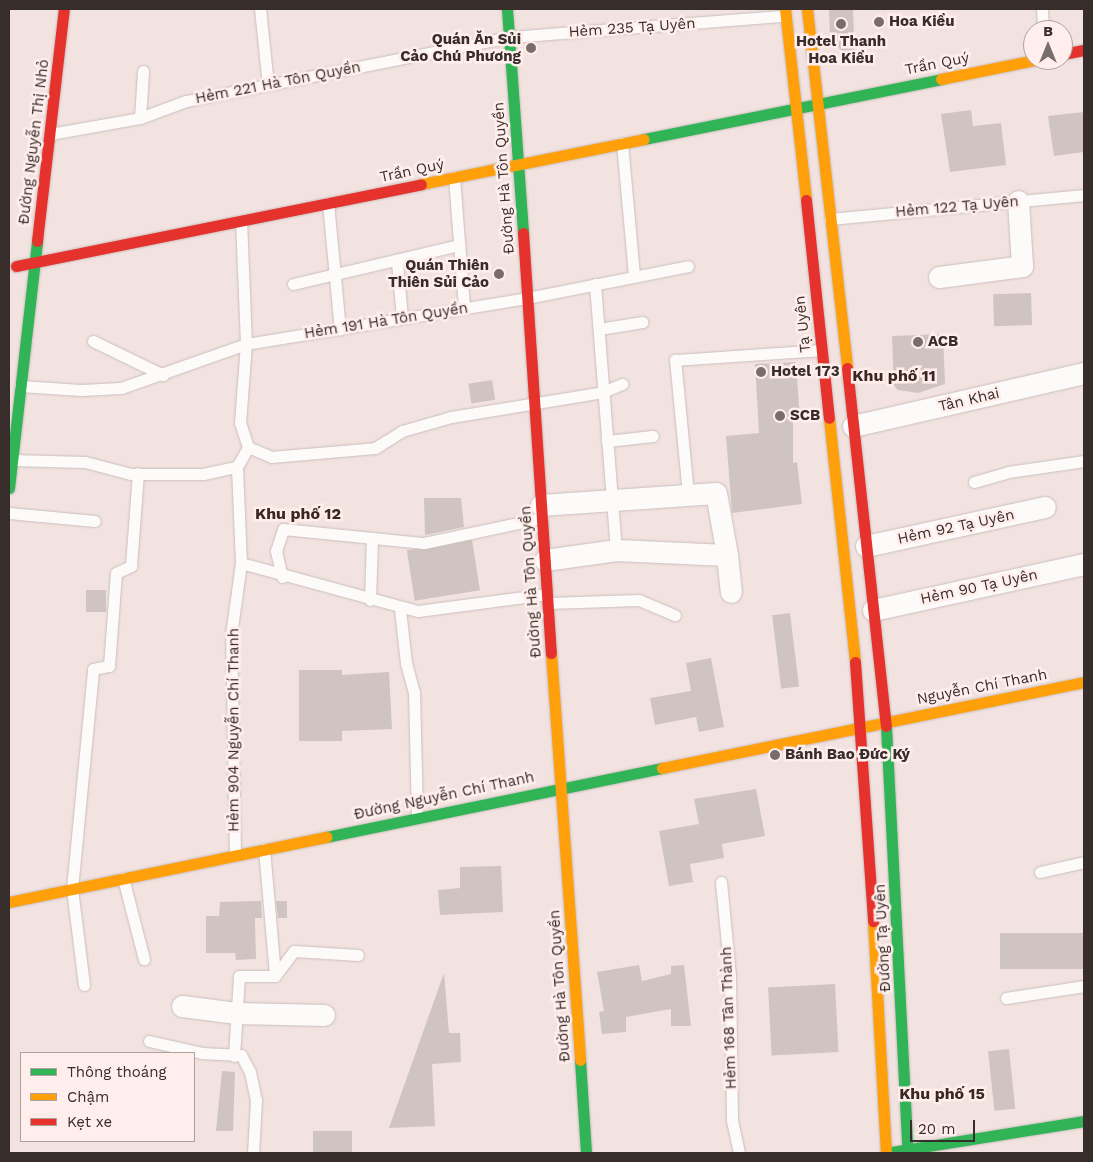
<!DOCTYPE html>
<html>
<head>
<meta charset="utf-8">
<style>
	body { margin:0 }
	#map { position:relative; width:1093px; height:1162px; overflow:hidden; background:#f2e3e1; font-family:"Work Sans",sans-serif }
	div>[style] { position:absolute }
	.building>* { inset:0; background:#d0c4c2; transform-origin:0 0 }
	.roads { filter:drop-shadow(0 0 1px #cabebc) drop-shadow(0 0 1px #cabebc) }
	.lane>* { height:11px; margin:-5.5px; padding:0 5.5px; transform-origin:5.5px; border-radius:5.5px; background:#fdfbfa }
	.street>* { height:21px; margin:-10.5px; padding:0 10.5px; transform-origin:10.5px; border-radius:10.5px; background:#fdfbfa }
	.fast>* { height:11px; margin:-5.5px; padding:0 5.5px; transform-origin:5.5px; border-radius:5.5px; background:#30b455 }
	.slow>* { height:11px; margin:-5.5px; padding:0 5.5px; transform-origin:5.5px; border-radius:5.5px; background:#ff9f0a }
	.jam>* { height:11px; margin:-5.5px; padding:0 5.5px; transform-origin:5.5px; border-radius:5.5px; background:#e5322d }
	.dots>* { width:14px; height:14px; translate:-50% -50%; box-sizing:border-box; border:2px solid #ffeeeb; border-radius:50% }
	span { translate:-50% -50%; white-space:nowrap; text-align:center; line-height:1.15; -webkit-text-stroke:5px #ffeeeb; paint-order:stroke }
	.poi-label { font-size:15px; color:#372d2b; font-weight:700 }
	.left { translate:0 -50%; text-align:left }
	.right { translate:-100% -50%; text-align:right }
	.street-label { font-size:15px; color:#372d2b }
	.neighbourhood-label { font-size:16px; color:#3a2622; font-weight:700 }
	.frame { position:absolute; inset:0; border:10px solid #372d2b; pointer-events:none }
	.legend { position:absolute; left:20px; top:1052px; width:175px; height:90px; box-sizing:border-box; background:#ffeeeb; border:1px solid #afa19e; margin:0; padding:6px 9px; list-style:none; font-size:15px; color:#372d2b }
	.legend li { display:flex; align-items:center; gap:10px; height:25px }
	.legend b { width:25px; border:1px solid #afa19e }
	.north { position:absolute; left:1023px; top:20px; width:50px; height:50px; box-sizing:border-box; background:#ffeeeb; border:1px solid #afa19e; border-radius:50%; rotate:0deg; font-size:14px; font-weight:700; line-height:20px; text-align:center; color:#372d2b }
	.north::after { content:''; display:block; margin:auto; width:18px; height:22px; background:#786d6b; clip-path:polygon(50% 0,100% 100%,50% 72%,0 100%) }
	.scale { position:absolute; left:910px; top:1120px; width:65px; height:22px; box-sizing:border-box; border:2px solid #372d2b; border-top:0; padding-left:6px; font-size:15px; line-height:18px; white-space:nowrap; color:#372d2b; -webkit-text-stroke:4px #ffeeeb; paint-order:stroke }
</style>
</head>
<body>
<div id="map">
	<div class="building">
		<div style="clip-path:polygon(829px 9px,853px 9px,855px 63px,830px 40px)"></div>
		<div style="clip-path:polygon(971px 110px,973px 126px,1001px 123px,1006px 165px,950px 172px,941px 114px)"></div>
		<div style="clip-path:polygon(1084px 112px,1084px 152px,1054px 156px,1048px 116px)"></div>
		<div style="left:1031px;top:293px;width:32px;height:38px;rotate:88deg"></div>
		<div style="clip-path:polygon(943px 334px,945px 384px,918px 393px,898px 390px,894px 386px,892px 336px)"></div>
		<div style="clip-path:polygon(796px 362px,800px 421px,793px 421px,793px 463px,797px 462px,802px 504px,732px 513px,726px 436px,759px 433px,755px 364px)"></div>
		<div style="left:492px;top:380px;width:20px;height:24px;rotate:81deg"></div>
		<div style="clip-path:polygon(424px 498px,461px 498px,464px 527px,425px 535px)"></div>
		<div style="left:472px;top:540px;width:51px;height:66px;rotate:81deg"></div>
		<div style="left:86px;top:590px;width:20px;height:22px"></div>
		<div style="left:790px;top:613px;width:74px;height:18px;rotate:83deg"></div>
		<div style="clip-path:polygon(711px 658px,724px 727px,699px 732px,696px 717px,655px 725px,650px 698px,691px 691px,686px 663px)"></div>
		<div style="clip-path:polygon(299px 670px,342px 670px,342px 675px,389px 672px,392px 729px,342px 731px,342px 741px,299px 741px)"></div>
		<div style="clip-path:polygon(756px 789px,765px 836px,722px 844px,724px 858px,690px 864px,693px 882px,669px 886px,659px 831px,699px 824px,694px 799px)"></div>
		<div style="clip-path:polygon(501px 866px,503px 912px,440px 915px,438px 890px,460px 888px,460px 867px)"></div>
		<div style="clip-path:polygon(261px 901px,262px 918px,255px 918px,256px 959px,236px 960px,235px 953px,206px 953px,206px 916px,219px 916px,220px 902px)"></div>
		<div style="clip-path:polygon(276px 901px,287px 901px,287px 918px,278px 918px)"></div>
		<div style="left:1084px;top:933px;width:36px;height:84px;rotate:90deg"></div>
		<div style="clip-path:polygon(639px 965px,642px 981px,671px 974px,671px 966px,684px 965px,691px 1026px,671px 1026px,671px 1009px,626px 1017px,626px 1032px,602px 1034px,599px 1012px,604px 1011px,597px 972px)"></div>
		<div style="clip-path:polygon(444px 973px,449px 1033px,460px 1033px,461px 1062px,432px 1064px,435px 1126px,389px 1128px)"></div>
		<div style="left:835px;top:984px;width:68px;height:67px;rotate:87deg"></div>
		<div style="left:1009px;top:1049px;width:60px;height:21px;rotate:84deg"></div>
		<div style="clip-path:polygon(222px 1071px,235px 1072px,233px 1131px,216px 1131px)"></div>
		<div style="left:313px;top:1131px;width:39px;height:21px"></div>
	</div>
	<div class="roads">
		<div class="lane">
			<div style="left:260px;top:9px;width:76px;rotate:84deg"></div>
			<div style="left:1042px;top:9px;width:21px;rotate:87deg"></div>
			<div style="left:140px;top:118px;width:47px;rotate:-86.3deg"></div>
			<div style="left:50px;top:134px;width:91px;rotate:-10.1deg"></div>
			<div style="left:140px;top:118px;width:49px;rotate:-20.3deg"></div>
			<div style="left:186px;top:101px;width:329px;rotate:-11.2deg"></div>
			<div style="left:509px;top:37px;width:277px;rotate:-4.4deg"></div>
			<div style="left:622px;top:143px;width:134px;rotate:84.8deg"></div>
			<div style="left:454px;top:177px;width:131px;rotate:85.6deg"></div>
			<div style="left:328px;top:203px;width:127px;rotate:84.6deg"></div>
			<div style="left:830px;top:219px;width:255px;rotate:-5.4deg"></div>
			<div style="left:397px;top:262px;width:56px;rotate:84.9deg"></div>
			<div style="left:293px;top:284px;width:171px;rotate:-13.2deg"></div>
			<div style="left:595px;top:284px;width:267px;rotate:85.5deg"></div>
			<div style="left:599px;top:329px;width:44px;rotate:-9.2deg"></div>
			<div style="left:93px;top:341px;width:78px;rotate:25.9deg"></div>
			<div style="left:20px;top:386px;width:61px;rotate:3.8deg"></div>
			<div style="left:81px;top:390px;width:40px;rotate:-2.9deg"></div>
			<div style="left:121px;top:388px;width:133px;rotate:-19.4deg"></div>
			<div style="left:246px;top:344px;width:285px;rotate:-9.3deg"></div>
			<div style="left:527px;top:298px;width:164px;rotate:-11.2deg"></div>
			<div style="left:607px;top:441px;width:46px;rotate:-6.2deg"></div>
			<div style="left:248px;top:447px;width:25px;rotate:23deg"></div>
			<div style="left:271px;top:457px;width:104px;rotate:-4.9deg"></div>
			<div style="left:375px;top:448px;width:32px;rotate:-32deg"></div>
			<div style="left:402px;top:431px;width:51px;rotate:-15.9deg"></div>
			<div style="left:451px;top:417px;width:154px;rotate:-9.3deg"></div>
			<div style="left:603px;top:392px;width:21px;rotate:-23deg"></div>
			<div style="left:12px;top:460px;width:73px;rotate:1.6deg"></div>
			<div style="left:85px;top:462px;width:48px;rotate:14.6deg"></div>
			<div style="left:131px;top:474px;width:72px"></div>
			<div style="left:203px;top:474px;width:35px;rotate:-12deg"></div>
			<div style="left:974px;top:482px;width:35px;rotate:-16deg"></div>
			<div style="left:1008px;top:472px;width:77px;rotate:-8.2deg"></div>
			<div style="left:688px;top:494px;width:135px;rotate:-95.5deg"></div>
			<div style="left:675px;top:360px;width:146px;rotate:-3.9deg"></div>
			<div style="left:9px;top:513px;width:86px;rotate:5.3deg"></div>
			<div style="left:241px;top:563px;width:183px;rotate:15.2deg"></div>
			<div style="left:418px;top:611px;width:130px;rotate:-7.5deg"></div>
			<div style="left:282px;top:577px;width:27px;rotate:-103deg"></div>
			<div style="left:276px;top:551px;width:23px;rotate:-72deg"></div>
			<div style="left:283px;top:529px;width:142px;rotate:5.7deg"></div>
			<div style="left:424px;top:543px;width:121px;rotate:-12deg"></div>
			<div style="left:370px;top:600px;width:60px;rotate:-88.1deg"></div>
			<div style="left:548px;top:603px;width:91px;rotate:-1.9deg"></div>
			<div style="left:639px;top:600px;width:39px;rotate:23deg"></div>
			<div style="left:400px;top:609px;width:54px;rotate:83.7deg"></div>
			<div style="left:406px;top:663px;width:30px;rotate:75deg"></div>
			<div style="left:414px;top:692px;width:126px;rotate:88.6deg"></div>
			<div style="left:264px;top:849px;width:127px;rotate:85deg"></div>
			<div style="left:235px;top:855px;width:220px;rotate:-91deg"></div>
			<div style="left:231px;top:635px;width:73px;rotate:-82.1deg"></div>
			<div style="left:241px;top:563px;width:96px;rotate:-92.4deg"></div>
			<div style="left:237px;top:467px;width:23px;rotate:-61deg"></div>
			<div style="left:248px;top:447px;width:25px;rotate:-108deg"></div>
			<div style="left:240px;top:423px;width:79px;rotate:-85.7deg"></div>
			<div style="left:246px;top:344px;width:123px;rotate:-92.3deg"></div>
			<div style="left:1040px;top:872px;width:45px;rotate:-12.8deg"></div>
			<div style="left:123px;top:878px;width:84px;rotate:75.5deg"></div>
			<div style="left:721px;top:882px;width:94px;rotate:84.5deg"></div>
			<div style="left:730px;top:976px;width:144px;rotate:89.2deg"></div>
			<div style="left:732px;top:1120px;width:34px;rotate:78deg"></div>
			<div style="left:275px;top:976px;width:31px;rotate:-53deg"></div>
			<div style="left:294px;top:951px;width:64px;rotate:3.6deg"></div>
			<div style="left:84px;top:985px;width:97px;rotate:-97.1deg"></div>
			<div style="left:72px;top:889px;width:221px;rotate:-84.5deg"></div>
			<div style="left:93px;top:669px;width:16px;rotate:-11deg"></div>
			<div style="left:109px;top:666px;width:93px;rotate:-85.7deg"></div>
			<div style="left:116px;top:573px;width:17px;rotate:-25deg"></div>
			<div style="left:131px;top:566px;width:93px;rotate:-85.7deg"></div>
			<div style="left:1006px;top:998px;width:79px;rotate:-8.7deg"></div>
			<div style="left:149px;top:1041px;width:54px;rotate:12.8deg"></div>
			<div style="left:202px;top:1053px;width:39px;rotate:3deg"></div>
			<div style="left:241px;top:1055px;width:19px;rotate:62deg"></div>
			<div style="left:250px;top:1072px;width:29px;rotate:78deg"></div>
			<div style="left:256px;top:1100px;width:53px;rotate:93.2deg"></div>
			<div style="left:234px;top:1056px;width:80px;rotate:-86.4deg"></div>
			<div style="left:239px;top:976px;width:36px"></div>
		</div>
		<div class="street">
			<div style="left:939px;top:277px;width:84px;rotate:-7.5deg"></div>
			<div style="left:1022px;top:266px;width:65px;rotate:-93.5deg"></div>
			<div style="left:853px;top:426px;width:237px;rotate:-12.9deg"></div>
			<div style="left:541px;top:505px;width:175px;rotate:-3.9deg"></div>
			<div style="left:716px;top:493px;width:63px;rotate:79.9deg"></div>
			<div style="left:866px;top:546px;width:183px;rotate:-12.3deg"></div>
			<div style="left:545px;top:560px;width:72px;rotate:-8deg"></div>
			<div style="left:616px;top:550px;width:111px;rotate:2.6deg"></div>
			<div style="left:727px;top:555px;width:37px;rotate:84deg"></div>
			<div style="left:873px;top:610px;width:216px;rotate:-12.3deg"></div>
			<div style="left:182px;top:1006px;width:55px;rotate:7.3deg"></div>
			<div style="left:237px;top:1013px;width:87px;rotate:1.3deg"></div>
		</div>
		<div class="fast">
			<div style="left:507px;top:9px;width:225px;rotate:85.9deg"></div>
			<div style="left:644px;top:139px;width:303px;rotate:-11.4deg"></div>
			<div style="left:9px;top:488px;width:249px;rotate:-83.5deg"></div>
			<div style="left:886px;top:726px;width:428px;rotate:87.1deg"></div>
			<div style="left:326px;top:837px;width:343px;rotate:-11.6deg"></div>
			<div style="left:580px;top:1060px;width:93px;rotate:86.3deg"></div>
			<div style="left:891px;top:1152px;width:195px;rotate:-9.1deg"></div>
		</div>
		<div class="slow">
			<div style="left:785px;top:9px;width:192px;rotate:83.7deg"></div>
			<div style="left:807px;top:9px;width:361px;rotate:83.6deg"></div>
			<div style="left:941px;top:79px;width:95px;rotate:-11.5deg"></div>
			<div style="left:421px;top:184px;width:227px;rotate:-11.4deg"></div>
			<div style="left:829px;top:418px;width:245px;rotate:83.9deg"></div>
			<div style="left:551px;top:653px;width:408px;rotate:85.9deg"></div>
			<div style="left:662px;top:768px;width:431px;rotate:-11.5deg"></div>
			<div style="left:9px;top:902px;width:324px;rotate:-11.6deg"></div>
			<div style="left:873px;top:921px;width:232px;rotate:86.8deg"></div>
		</div>
		<div class="jam">
			<div style="left:1063px;top:54px;width:21px;rotate:-11deg"></div>
			<div style="left:806px;top:200px;width:219px;rotate:84deg"></div>
			<div style="left:523px;top:233px;width:421px;rotate:86.2deg"></div>
			<div style="left:37px;top:241px;width:234px;rotate:-83.4deg"></div>
			<div style="left:16px;top:266px;width:413px;rotate:-11.4deg"></div>
			<div style="left:847px;top:368px;width:360px;rotate:83.8deg"></div>
			<div style="left:855px;top:662px;width:260px;rotate:86deg"></div>
		</div>
	</div>
	<div class="dots">
		<div style="left:879px;top:22px;background:#786d6b"></div>
		<div style="left:841px;top:24px;background:#786d6b"></div>
		<div style="left:531px;top:48px;background:#786d6b"></div>
		<div style="left:499px;top:274px;background:#786d6b"></div>
		<div style="left:918px;top:342px;background:#786d6b"></div>
		<div style="left:761px;top:372px;background:#786d6b"></div>
		<div style="left:780px;top:416px;background:#786d6b"></div>
		<div style="left:775px;top:755px;background:#786d6b"></div>
	</div>
	<div class="poi-label">
		<span class="left" style="left:889px;top:22px">Hoa Kiều</span>
		<span class="right" style="left:521px;top:48px">Quán Ăn Sủi<br>Cảo Chú Phương</span>
		<span style="left:841px;top:50px">Hotel Thanh<br>Hoa Kiều</span>
		<span class="right" style="left:489px;top:274px">Quán Thiên<br>Thiên Sủi Cảo</span>
		<span class="left" style="left:928px;top:342px">ACB</span>
		<span class="left" style="left:771px;top:372px">Hotel 173</span>
		<span class="left" style="left:790px;top:416px">SCB</span>
		<span class="left" style="left:785px;top:755px">Bánh Bao Đức Ký</span>
	</div>
	<div class="street-label">
		<span style="left:632px;top:28px;rotate:-4deg">Hẻm 235 Tạ Uyên</span>
		<span style="left:937px;top:64px;rotate:-11deg">Trần Quý</span>
		<span style="left:278px;top:83px;rotate:-11deg">Hẻm 221 Hà Tôn Quyền</span>
		<span style="left:34px;top:142px;rotate:-83deg">Đường Nguyễn Thị Nhỏ</span>
		<span style="left:412px;top:171px;rotate:-12deg">Trần Quý</span>
		<span style="left:504px;top:178px;rotate:-94deg">Đường Hà Tôn Quyền</span>
		<span style="left:957px;top:207px;rotate:-5deg">Hẻm 122 Tạ Uyên</span>
		<span style="left:386px;top:321px;rotate:-9deg">Hẻm 191 Hà Tôn Quyền</span>
		<span style="left:803px;top:324px;rotate:-96deg">Tạ Uyên</span>
		<span style="left:969px;top:400px;rotate:-13deg">Tân Khai</span>
		<span style="left:956px;top:527px;rotate:-12deg">Hẻm 92 Tạ Uyên</span>
		<span style="left:531px;top:582px;rotate:-94deg">Đường Hà Tôn Quyền</span>
		<span style="left:979px;top:587px;rotate:-12deg">Hẻm 90 Tạ Uyên</span>
		<span style="left:982px;top:687px;rotate:-11deg">Nguyễn Chí Thanh</span>
		<span style="left:234px;top:730px;rotate:-90deg">Hẻm 904 Nguyễn Chí Thanh</span>
		<span style="left:444px;top:796px;rotate:-12deg">Đường Nguyễn Chí Thanh</span>
		<span style="left:883px;top:938px;rotate:-93deg">Đường Tạ Uyên</span>
		<span style="left:560px;top:986px;rotate:-94deg">Đường Hà Tôn Quyền</span>
		<span style="left:729px;top:1018px;rotate:-92deg">Hẻm 168 Tân Thành</span>
	</div>
	<div class="neighbourhood-label">
		<span style="left:894px;top:376px">Khu phố 11</span>
		<span style="left:298px;top:514px">Khu phố 12</span>
		<span style="left:942px;top:1094px">Khu phố 15</span>
	</div>
	<div class="frame"></div>
	<ul class="legend">
	<li><b style="height:6px;background:#30b455"></b>Thông thoáng</li>
	<li><b style="height:6px;background:#ff9f0a"></b>Chậm</li>
	<li><b style="height:6px;background:#e5322d"></b>Kẹt xe</li>
	</ul>
	<div class="north">B</div>
	<div class="scale">20 m</div>
</div>
</body>
</html>
